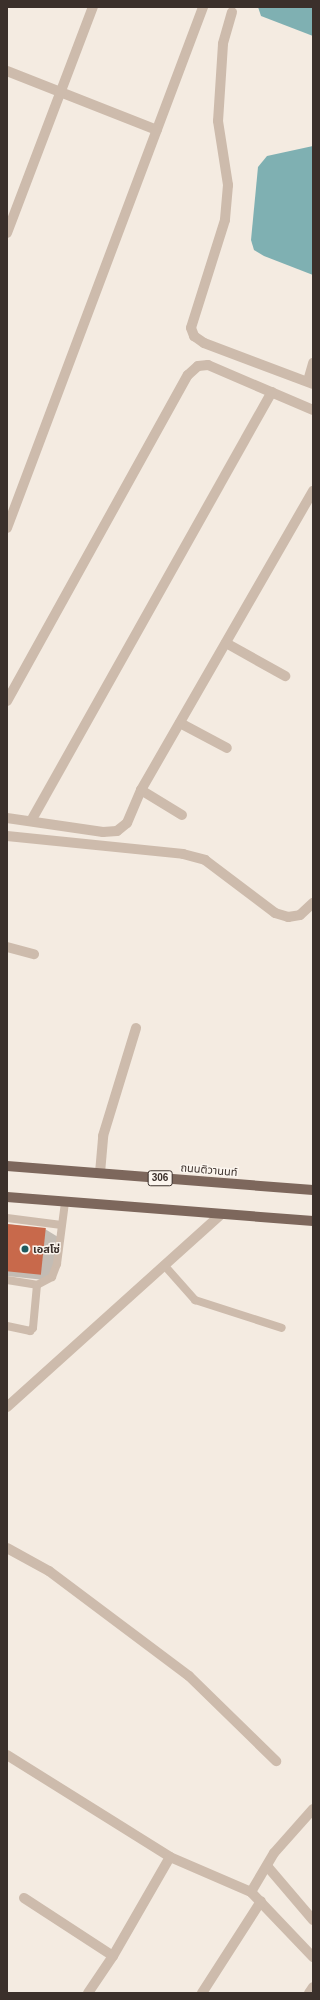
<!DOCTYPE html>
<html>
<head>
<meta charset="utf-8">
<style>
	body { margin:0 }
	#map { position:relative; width:320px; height:2000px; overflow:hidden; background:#f4ebe1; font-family:Helvetica,"Noto Sans Thai",sans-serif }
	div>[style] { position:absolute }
	.water>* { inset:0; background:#7fb0b2 }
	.shadow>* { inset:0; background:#0003 }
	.building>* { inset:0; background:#c8694b; transform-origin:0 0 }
	.lane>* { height:8px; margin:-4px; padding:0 4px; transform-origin:4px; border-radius:4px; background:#cdbbac }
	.street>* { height:10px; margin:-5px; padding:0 5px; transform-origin:5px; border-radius:5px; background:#cdbbac }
	.primary>* { height:10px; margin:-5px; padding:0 5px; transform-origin:5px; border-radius:5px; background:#7d675c }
	.dots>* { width:11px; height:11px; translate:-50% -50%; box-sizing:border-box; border:2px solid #fbf5ee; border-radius:50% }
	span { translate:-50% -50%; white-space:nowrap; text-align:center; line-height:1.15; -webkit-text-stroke:3px #fbf5ee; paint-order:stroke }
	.shield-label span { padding:1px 3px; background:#fbf5ee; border:1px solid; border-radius:3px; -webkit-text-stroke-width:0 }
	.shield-label { font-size:10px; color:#3b302b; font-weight:700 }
	.street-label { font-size:11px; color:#3b302b }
	.poi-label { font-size:11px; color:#3b302b; font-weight:700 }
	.left { translate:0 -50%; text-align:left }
	.frame { position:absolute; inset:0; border:8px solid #3b302b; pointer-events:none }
</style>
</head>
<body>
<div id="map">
	<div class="water">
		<div style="clip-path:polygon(258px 7px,313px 7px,313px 36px,261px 16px)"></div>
		<div style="clip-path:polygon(313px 146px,313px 275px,264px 256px,254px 250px,251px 240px,258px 167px,267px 156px)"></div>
	</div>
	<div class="shadow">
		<div style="clip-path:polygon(7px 1224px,45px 1229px,58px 1237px,54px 1281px,7px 1276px)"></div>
	</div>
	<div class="building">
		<div style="left:7px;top:1224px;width:39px;height:47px;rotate:6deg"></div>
	</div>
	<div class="lane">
		<div style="left:7px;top:1218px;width:55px;rotate:7.3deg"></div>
		<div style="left:164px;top:1265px;width:47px;rotate:48.5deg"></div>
		<div style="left:195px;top:1300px;width:91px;rotate:17.8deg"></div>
		<div style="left:7px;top:1280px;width:30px;rotate:9deg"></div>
		<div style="left:37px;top:1285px;width:17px;rotate:-28deg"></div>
		<div style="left:52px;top:1277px;width:14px;rotate:-69deg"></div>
		<div style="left:57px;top:1264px;width:63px;rotate:-82.6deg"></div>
		<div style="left:7px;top:1326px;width:24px;rotate:12deg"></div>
		<div style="left:30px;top:1331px;width:4px;rotate:-45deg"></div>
		<div style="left:33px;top:1328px;width:43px;rotate:-84.7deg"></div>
	</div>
	<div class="street">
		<div style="left:232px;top:12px;width:33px;rotate:106deg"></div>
		<div style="left:223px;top:44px;width:77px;rotate:93.7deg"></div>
		<div style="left:218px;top:121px;width:65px;rotate:81.1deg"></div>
		<div style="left:228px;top:185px;width:35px;rotate:95deg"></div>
		<div style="left:225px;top:220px;width:113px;rotate:107.5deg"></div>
		<div style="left:191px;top:328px;width:9px;rotate:69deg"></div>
		<div style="left:194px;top:336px;width:12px;rotate:35deg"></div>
		<div style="left:204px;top:343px;width:116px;rotate:20.6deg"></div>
		<div style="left:7px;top:71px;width:161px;rotate:21.5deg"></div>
		<div style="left:7px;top:233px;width:242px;rotate:-69.2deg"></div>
		<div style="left:308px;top:381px;width:19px;rotate:-74deg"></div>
		<div style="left:7px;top:528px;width:557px;rotate:-69.38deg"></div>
		<div style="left:226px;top:643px;width:68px;rotate:29.2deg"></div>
		<div style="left:7px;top:701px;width:373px;rotate:-61deg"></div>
		<div style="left:188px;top:375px;width:13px;rotate:-42deg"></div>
		<div style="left:198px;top:366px;width:10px;rotate:-6deg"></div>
		<div style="left:208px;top:365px;width:114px;rotate:23.2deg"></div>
		<div style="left:180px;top:723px;width:53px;rotate:28deg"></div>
		<div style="left:141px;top:790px;width:48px;rotate:31.4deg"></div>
		<div style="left:7px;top:818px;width:97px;rotate:8.3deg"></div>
		<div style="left:103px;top:832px;width:14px;rotate:-4deg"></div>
		<div style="left:117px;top:831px;width:13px;rotate:-39deg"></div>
		<div style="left:127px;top:823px;width:36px;rotate:-67deg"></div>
		<div style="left:141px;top:790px;width:345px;rotate:-60.1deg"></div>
		<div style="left:31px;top:821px;width:492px;rotate:-60.7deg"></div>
		<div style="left:7px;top:836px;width:177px;rotate:5.8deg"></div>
		<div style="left:183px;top:854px;width:23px;rotate:15deg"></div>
		<div style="left:205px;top:860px;width:88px;rotate:37.1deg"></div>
		<div style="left:275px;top:913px;width:14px;rotate:17deg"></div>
		<div style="left:288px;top:917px;width:12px;rotate:-9deg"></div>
		<div style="left:300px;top:915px;width:18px;rotate:-43deg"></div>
		<div style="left:7px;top:947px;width:28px;rotate:15deg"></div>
		<div style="left:100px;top:1173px;width:37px;rotate:-85deg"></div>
		<div style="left:103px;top:1136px;width:113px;rotate:-73deg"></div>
		<div style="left:7px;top:1407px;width:287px;rotate:-42deg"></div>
		<div style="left:7px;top:1548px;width:48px;rotate:28.7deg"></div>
		<div style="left:49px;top:1571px;width:175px;rotate:36.9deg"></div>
		<div style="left:189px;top:1676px;width:122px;rotate:44.3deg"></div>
		<div style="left:7px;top:1755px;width:192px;rotate:32deg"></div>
		<div style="left:170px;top:1857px;width:88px;rotate:23.4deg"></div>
		<div style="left:251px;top:1892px;width:90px;rotate:46.4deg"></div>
		<div style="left:267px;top:1866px;width:71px;rotate:49.6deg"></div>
		<div style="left:251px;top:1892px;width:45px;rotate:-59.5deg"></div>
		<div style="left:274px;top:1853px;width:59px;rotate:-48.4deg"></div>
		<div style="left:24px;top:1898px;width:106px;rotate:33.1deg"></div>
		<div style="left:88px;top:1993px;width:45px;rotate:-56deg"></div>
		<div style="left:113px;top:1956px;width:114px;rotate:-60.1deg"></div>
		<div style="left:202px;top:1993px;width:109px;rotate:-57.3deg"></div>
		<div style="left:309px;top:1993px;width:7px;rotate:-56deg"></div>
	</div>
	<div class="primary">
		<div style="left:7px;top:1166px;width:307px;rotate:4.5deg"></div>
		<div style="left:7px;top:1197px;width:307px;rotate:4.5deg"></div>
	</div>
	<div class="dots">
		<div style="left:25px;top:1249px;background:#1f5a5e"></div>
	</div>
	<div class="shield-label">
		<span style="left:160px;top:1178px">306</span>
	</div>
	<div class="street-label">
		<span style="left:209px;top:1170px;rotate:5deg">ถนนติวานนท์</span>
	</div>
	<div class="poi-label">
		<span class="left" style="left:33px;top:1249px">เอสโซ่</span>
	</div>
	<div class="frame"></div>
</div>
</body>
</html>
